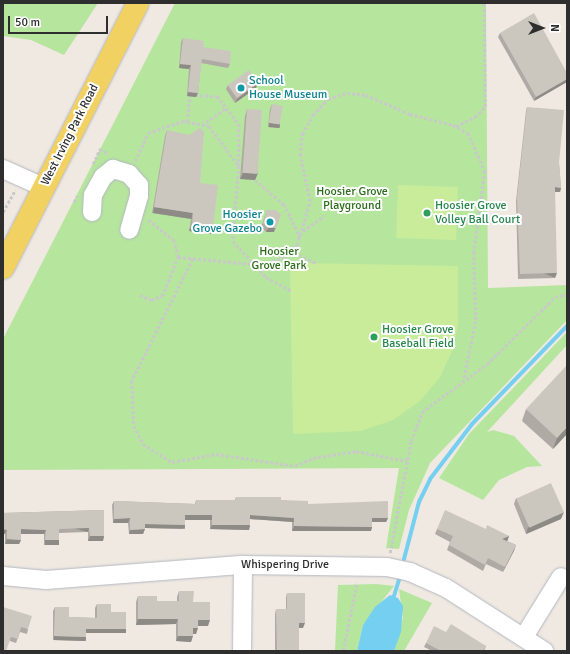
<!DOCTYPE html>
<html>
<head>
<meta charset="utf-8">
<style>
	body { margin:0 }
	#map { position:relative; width:570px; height:654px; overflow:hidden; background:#efe9e1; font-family:Signika,sans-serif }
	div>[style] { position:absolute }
	.green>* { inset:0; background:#b6e59e }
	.pitch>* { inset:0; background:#c9ec9a; transform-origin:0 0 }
	.water>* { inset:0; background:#75cff0 }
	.stream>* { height:4px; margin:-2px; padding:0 2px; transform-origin:2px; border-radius:2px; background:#75cff0 }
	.path>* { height:2.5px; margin-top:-1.25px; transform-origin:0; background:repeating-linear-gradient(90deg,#c9c9c9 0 3px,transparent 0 5px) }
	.roads { filter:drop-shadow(0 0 1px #b4b7c1) drop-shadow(0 0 1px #b4b7c1) }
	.minor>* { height:18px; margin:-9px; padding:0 9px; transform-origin:9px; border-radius:9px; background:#fff }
	.major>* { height:22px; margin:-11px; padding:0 11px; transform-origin:11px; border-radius:11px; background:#f2d163 }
	.wall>* { inset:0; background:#afaba4 }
	.shaded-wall>* { inset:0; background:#8e8b86; transform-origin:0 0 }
	.building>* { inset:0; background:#cbc7bf; transform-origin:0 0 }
	.dots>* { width:11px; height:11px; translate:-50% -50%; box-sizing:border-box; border:2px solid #fff; border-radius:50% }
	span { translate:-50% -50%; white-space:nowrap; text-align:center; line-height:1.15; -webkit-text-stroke:4px #fff; paint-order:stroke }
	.culture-label { font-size:12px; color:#0d838f }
	.left { translate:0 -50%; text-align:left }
	.right { translate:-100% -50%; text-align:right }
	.street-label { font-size:12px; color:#2e2e2e }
	.park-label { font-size:12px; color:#2c6e1b }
	.leisure-label { font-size:12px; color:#27864d }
	.frame { position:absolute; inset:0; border:4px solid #2e2e2e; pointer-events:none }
	.north { position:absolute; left:522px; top:8px; width:40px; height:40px; -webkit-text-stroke:3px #fff; paint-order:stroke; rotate:90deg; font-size:11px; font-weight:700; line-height:16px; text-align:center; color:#2e2e2e }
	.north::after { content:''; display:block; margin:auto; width:14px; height:18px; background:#2e2e2e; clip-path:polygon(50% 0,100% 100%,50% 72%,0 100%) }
	.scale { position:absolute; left:8px; top:16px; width:100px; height:18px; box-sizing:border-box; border:2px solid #2e2e2e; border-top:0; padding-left:5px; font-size:12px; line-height:14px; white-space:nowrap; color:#2e2e2e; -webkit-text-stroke:3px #fff; paint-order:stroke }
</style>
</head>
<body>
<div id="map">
	<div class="green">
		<div style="clip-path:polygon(3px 3px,98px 3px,64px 55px,31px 40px,3px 36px)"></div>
		<div style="clip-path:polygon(175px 3px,486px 3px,488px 288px,567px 285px,567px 320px,430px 463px,409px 510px,399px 549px,386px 548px,399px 468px,3px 470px,3px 339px)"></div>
		<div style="clip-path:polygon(567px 332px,567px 345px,487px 432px,493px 430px,514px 436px,542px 466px,527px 467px,499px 480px,483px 500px,439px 478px,469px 434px)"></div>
		<div style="clip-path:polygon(376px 584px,394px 586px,363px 625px,357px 651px,335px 651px,338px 585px)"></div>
		<div style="clip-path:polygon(399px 589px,432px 603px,404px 651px,394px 651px,403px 618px)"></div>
	</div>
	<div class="pitch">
		<div style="left:398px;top:185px;width:60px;height:53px;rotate:2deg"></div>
		<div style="clip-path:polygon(300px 263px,458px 266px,458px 324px,453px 349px,440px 377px,420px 401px,393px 420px,361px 431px,293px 434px,290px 272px)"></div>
	</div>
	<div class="water">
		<div style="clip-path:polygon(390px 595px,398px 598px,403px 606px,401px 632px,394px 651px,357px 651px,363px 625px,375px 607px)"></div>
	</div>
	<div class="stream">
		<div style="left:404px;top:559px;width:59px;rotate:-75.3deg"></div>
		<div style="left:419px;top:502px;width:25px;rotate:-64deg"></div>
		<div style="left:430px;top:479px;width:69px;rotate:-52.6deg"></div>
		<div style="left:472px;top:424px;width:136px;rotate:-45.9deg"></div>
		<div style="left:394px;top:596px;width:17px;rotate:-73deg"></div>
	</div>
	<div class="path">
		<div style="left:195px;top:95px;width:22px;rotate:3deg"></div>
		<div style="left:217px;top:96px;width:36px;rotate:52deg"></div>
		<div style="left:239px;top:124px;width:42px;rotate:90deg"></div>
		<div style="left:187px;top:122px;width:27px;rotate:-84deg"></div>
		<div style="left:202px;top:125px;width:29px;rotate:-35deg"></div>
		<div style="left:456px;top:126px;width:21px;rotate:-25deg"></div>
		<div style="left:475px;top:117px;width:14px;rotate:-45deg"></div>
		<div style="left:485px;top:107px;width:104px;rotate:-90.6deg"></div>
		<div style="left:135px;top:161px;width:31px;rotate:-65deg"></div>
		<div style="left:148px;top:133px;width:36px;rotate:-19deg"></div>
		<div style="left:182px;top:121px;width:27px;rotate:10deg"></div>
		<div style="left:209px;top:126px;width:50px;rotate:53.1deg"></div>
		<div style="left:239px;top:166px;width:75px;rotate:94.6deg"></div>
		<div style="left:233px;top:241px;width:49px;rotate:47.5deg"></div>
		<div style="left:266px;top:277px;width:29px;rotate:29deg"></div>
		<div style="left:93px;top:164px;width:17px;rotate:-65deg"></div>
		<div style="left:100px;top:149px;width:10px;rotate:29deg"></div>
		<div style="left:255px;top:180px;width:38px;rotate:40deg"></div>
		<div style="left:284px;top:204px;width:37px;rotate:64deg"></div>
		<div style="left:74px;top:202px;width:7px;rotate:-63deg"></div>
		<div style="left:3px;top:212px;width:25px;rotate:-61deg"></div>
		<div style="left:303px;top:231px;width:26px;rotate:-36deg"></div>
		<div style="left:290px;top:251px;width:29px;rotate:25deg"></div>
		<div style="left:178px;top:257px;width:85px;rotate:5.4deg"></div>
		<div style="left:263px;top:265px;width:22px;rotate:-21deg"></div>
		<div style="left:284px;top:257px;width:18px;rotate:-43deg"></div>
		<div style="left:297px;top:245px;width:46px;rotate:-73.5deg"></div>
		<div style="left:310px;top:201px;width:46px;rotate:-102.5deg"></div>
		<div style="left:300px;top:156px;width:22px;rotate:-85deg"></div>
		<div style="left:302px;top:134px;width:22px;rotate:-60deg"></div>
		<div style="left:313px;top:115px;width:22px;rotate:-47deg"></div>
		<div style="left:328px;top:99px;width:20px;rotate:-18deg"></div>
		<div style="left:347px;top:93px;width:19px;rotate:6deg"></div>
		<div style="left:366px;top:95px;width:48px;rotate:23.4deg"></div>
		<div style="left:410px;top:114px;width:44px;rotate:14.3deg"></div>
		<div style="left:453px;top:125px;width:17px;rotate:28deg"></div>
		<div style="left:468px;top:133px;width:42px;rotate:65.9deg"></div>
		<div style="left:485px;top:171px;width:82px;rotate:97.7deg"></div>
		<div style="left:474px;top:252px;width:69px;rotate:88.3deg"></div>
		<div style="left:476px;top:321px;width:59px;rotate:101.7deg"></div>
		<div style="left:193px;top:259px;width:136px;rotate:116.6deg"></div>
		<div style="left:132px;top:381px;width:45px;rotate:87.5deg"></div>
		<div style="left:134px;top:426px;width:20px;rotate:63deg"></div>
		<div style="left:143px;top:444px;width:34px;rotate:32deg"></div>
		<div style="left:172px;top:462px;width:45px;rotate:-10.3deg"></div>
		<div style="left:216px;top:454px;width:80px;rotate:8.6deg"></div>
		<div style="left:295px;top:466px;width:20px;rotate:-24deg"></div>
		<div style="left:313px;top:458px;width:44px;rotate:-9.2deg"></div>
		<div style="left:356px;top:451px;width:52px;rotate:11.1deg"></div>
		<div style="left:140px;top:295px;width:12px;rotate:24deg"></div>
		<div style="left:151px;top:300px;width:12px;rotate:-20deg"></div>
		<div style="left:162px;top:296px;width:42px;rotate:-67.7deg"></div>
		<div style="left:178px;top:257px;width:16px;rotate:-104deg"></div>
		<div style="left:174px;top:241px;width:33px;rotate:-141deg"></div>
		<div style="left:390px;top:553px;width:114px;rotate:-79.4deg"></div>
		<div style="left:411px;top:441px;width:31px;rotate:-69deg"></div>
		<div style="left:422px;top:412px;width:81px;rotate:-36.4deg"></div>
		<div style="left:487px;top:364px;width:95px;rotate:-44.6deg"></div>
		<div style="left:555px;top:297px;width:12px;rotate:-14deg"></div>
		<div style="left:343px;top:651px;width:70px;rotate:-78.5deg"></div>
	</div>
	<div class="roads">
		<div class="minor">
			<div style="left:3px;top:169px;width:44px;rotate:24.2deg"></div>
			<div style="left:92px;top:212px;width:17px;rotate:-87deg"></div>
			<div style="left:93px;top:195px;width:21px;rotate:-61deg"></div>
			<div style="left:103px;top:177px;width:13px;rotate:-39deg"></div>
			<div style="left:113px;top:169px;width:17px;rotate:17deg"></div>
			<div style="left:129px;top:174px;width:15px;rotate:48deg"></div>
			<div style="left:139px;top:185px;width:11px;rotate:90deg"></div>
			<div style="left:139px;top:196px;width:35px;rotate:106deg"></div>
			<div style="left:3px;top:576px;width:43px;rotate:5.3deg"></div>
			<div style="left:46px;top:580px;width:198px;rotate:-4.4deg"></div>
			<div style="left:243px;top:565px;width:144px;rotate:0.8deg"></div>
			<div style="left:387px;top:567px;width:24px;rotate:12deg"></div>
			<div style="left:410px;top:572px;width:39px;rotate:24deg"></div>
			<div style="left:446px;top:588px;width:117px;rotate:32.7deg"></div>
			<div style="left:525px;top:635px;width:68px;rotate:-58.2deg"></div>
			<div style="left:242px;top:651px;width:86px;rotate:-89.3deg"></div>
		</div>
		<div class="major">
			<div style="left:3px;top:268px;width:297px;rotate:-63deg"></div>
		</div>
	</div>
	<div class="wall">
		<div style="clip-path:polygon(500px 33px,567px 73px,567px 82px,534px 101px,498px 37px)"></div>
		<div style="clip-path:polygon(183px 38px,203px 47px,230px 64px,228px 68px,201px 63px,198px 93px,196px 97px,187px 96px,189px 69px,179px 68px,181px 42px)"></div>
		<div style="clip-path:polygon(228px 85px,256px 88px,235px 103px,226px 89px)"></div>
		<div style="clip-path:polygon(272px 104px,280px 124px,279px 128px,268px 127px,270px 109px)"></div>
		<div style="clip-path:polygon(527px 107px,559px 163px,561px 188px,560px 192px,555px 192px,555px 278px,518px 279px,516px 201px,526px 111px)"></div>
		<div style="clip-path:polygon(247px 109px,258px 173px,255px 180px,240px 179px,245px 116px)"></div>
		<div style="clip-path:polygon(167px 130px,200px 183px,213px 227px,211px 234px,189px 231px,191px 219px,152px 213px,165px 136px)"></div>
		<div style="clip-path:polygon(267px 210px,274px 232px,266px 232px,261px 227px)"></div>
		<div style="clip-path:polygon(526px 409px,567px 434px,553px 449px,522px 421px)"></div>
		<div style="clip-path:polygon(236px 497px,281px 500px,308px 504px,388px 518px,386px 522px,372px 522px,372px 527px,371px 531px,292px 531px,292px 522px,250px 519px,250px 525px,249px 530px,210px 529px,210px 520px,185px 520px,183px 529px,145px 528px,143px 534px,129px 534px,128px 523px,113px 523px,112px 505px,114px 501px,195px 504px,196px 500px,235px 500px)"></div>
		<div style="clip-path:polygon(516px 498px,561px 519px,526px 534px,514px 504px)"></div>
		<div style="clip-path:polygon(104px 510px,104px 536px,103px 541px,88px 541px,88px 532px,59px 533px,59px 540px,58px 545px,44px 545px,44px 534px,21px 534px,21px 540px,19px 544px,5px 544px,5px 534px,3px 534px,3px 513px)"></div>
		<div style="clip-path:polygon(437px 529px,486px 529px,509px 536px,507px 541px,516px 545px,503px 572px,486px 564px,483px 571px,447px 550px,450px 542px,435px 534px)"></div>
		<div style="clip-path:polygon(179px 591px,193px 602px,208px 626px,198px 626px,196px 634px,193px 634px,191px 642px,176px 641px,176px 624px,136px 625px,136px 602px,138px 596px,157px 601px,177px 601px,177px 597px)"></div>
		<div style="clip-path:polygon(287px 593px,303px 628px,299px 628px,299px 651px,275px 651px,275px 614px,276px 609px,286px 609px,286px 597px)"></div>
		<div style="clip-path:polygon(97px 604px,111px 612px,125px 633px,86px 633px,85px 641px,53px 640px,53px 611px,55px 607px,69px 617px,95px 618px,95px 608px)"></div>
		<div style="clip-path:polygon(3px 607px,28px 629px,27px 634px,20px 632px,16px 643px,10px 641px)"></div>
		<div style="clip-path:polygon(446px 632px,486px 646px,484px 651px,432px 651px,424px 647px,426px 643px)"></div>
	</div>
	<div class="shaded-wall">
		<div style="clip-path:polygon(180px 64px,191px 65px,189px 69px,179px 68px)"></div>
		<div style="clip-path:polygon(567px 79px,567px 82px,534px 101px,536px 97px)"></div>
		<div style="clip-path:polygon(258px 83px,256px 88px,235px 103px,237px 99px)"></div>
		<div style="clip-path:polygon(188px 92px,198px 93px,196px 97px,187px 96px)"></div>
		<div style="left:269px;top:123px;width:11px;height:4px;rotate:5deg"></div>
		<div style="clip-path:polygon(243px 173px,258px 173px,255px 180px,240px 179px)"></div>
		<div style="clip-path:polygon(555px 187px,561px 188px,560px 192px,554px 192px)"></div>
		<div style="left:154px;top:207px;width:39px;height:6px;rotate:9deg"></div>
		<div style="clip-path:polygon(279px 219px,274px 232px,266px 232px,268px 228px)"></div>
		<div style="clip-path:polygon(192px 225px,213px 227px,211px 234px,189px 231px)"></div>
		<div style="left:557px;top:273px;width:5px;height:37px;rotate:112deg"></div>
		<div style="clip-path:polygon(567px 427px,567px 434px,553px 449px,557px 438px)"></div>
		<div style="clip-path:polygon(564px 512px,561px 519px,526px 534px,528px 527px)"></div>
		<div style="left:185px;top:515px;width:27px;height:5px"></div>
		<div style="left:250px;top:515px;width:44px;height:4px;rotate:4deg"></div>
		<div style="clip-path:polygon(130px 518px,128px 523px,113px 523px,114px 519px)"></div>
		<div style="clip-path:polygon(372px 518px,388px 518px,386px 522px,371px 522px)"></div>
		<div style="left:145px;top:524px;width:40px;height:4px;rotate:1deg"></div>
		<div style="clip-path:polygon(212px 525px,250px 525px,249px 530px,210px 529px)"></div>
		<div style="clip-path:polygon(294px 526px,372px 527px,371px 531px,292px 531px)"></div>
		<div style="left:89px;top:528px;width:4px;height:30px;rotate:104deg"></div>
		<div style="clip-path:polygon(3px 529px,7px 530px,5px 534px,3px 534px)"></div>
		<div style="clip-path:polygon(21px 529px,46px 530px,44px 534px,20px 534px)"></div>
		<div style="clip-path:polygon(145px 529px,143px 534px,129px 534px,130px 530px)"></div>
		<div style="clip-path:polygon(90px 536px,104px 536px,103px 541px,88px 541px)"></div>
		<div style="clip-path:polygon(509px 536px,507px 542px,502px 539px)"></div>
		<div style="clip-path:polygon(7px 539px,21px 540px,19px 544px,5px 544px)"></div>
		<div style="left:45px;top:540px;width:14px;height:5px"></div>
		<div style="clip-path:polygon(516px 545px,514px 551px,503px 572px,505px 567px)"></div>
		<div style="clip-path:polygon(138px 619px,178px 619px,176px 624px,136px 625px)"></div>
		<div style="clip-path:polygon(198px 620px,210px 620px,208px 626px,196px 626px)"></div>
		<div style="clip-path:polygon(299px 623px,305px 623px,303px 628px,298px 628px)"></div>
		<div style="clip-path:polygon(193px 628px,198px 628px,196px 634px,191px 634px)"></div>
		<div style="left:86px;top:629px;width:40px;height:4px"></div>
		<div style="left:54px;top:636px;width:32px;height:4px;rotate:2deg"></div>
		<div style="clip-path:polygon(178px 636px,193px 636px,191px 642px,176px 641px)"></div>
	</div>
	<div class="building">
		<div style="clip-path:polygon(534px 13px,567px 73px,567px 79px,536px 97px,500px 33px)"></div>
		<div style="clip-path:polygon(183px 38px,204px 41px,203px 47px,231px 51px,230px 64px,202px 59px,198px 93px,188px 92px,191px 65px,180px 64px)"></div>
		<div style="left:249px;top:70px;width:16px;height:26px;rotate:55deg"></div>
		<div style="left:272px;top:104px;width:11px;height:19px;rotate:10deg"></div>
		<div style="clip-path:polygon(527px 107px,564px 110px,559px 163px,561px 188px,555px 187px,557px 273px,520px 274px,517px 197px)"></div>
		<div style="left:247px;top:109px;width:15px;height:64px;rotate:4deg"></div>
		<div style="clip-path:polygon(200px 128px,204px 132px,200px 183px,218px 185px,213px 227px,192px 225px,193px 213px,154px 207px,167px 130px,189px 135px)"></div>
		<div style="clip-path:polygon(267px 210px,276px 210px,281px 215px,276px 228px,268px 228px,263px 223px)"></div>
		<div style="clip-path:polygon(567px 365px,567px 427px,557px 438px,526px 409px)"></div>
		<div style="left:551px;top:483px;width:32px;height:38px;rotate:66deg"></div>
		<div style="clip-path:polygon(236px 497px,281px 497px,281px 500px,308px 501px,308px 504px,388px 501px,388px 518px,372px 518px,372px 527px,294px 526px,294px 518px,250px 515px,250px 525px,212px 525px,212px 515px,185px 515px,185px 525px,145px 524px,145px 529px,130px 530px,130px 518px,114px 519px,114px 501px,196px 504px,196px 500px,236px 500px)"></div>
		<div style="clip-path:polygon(104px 510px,104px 536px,90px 536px,89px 528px,59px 529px,59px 540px,45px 540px,46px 530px,21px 529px,21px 540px,7px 539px,7px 530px,3px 529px,3px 513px)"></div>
		<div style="clip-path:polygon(445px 510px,486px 529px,487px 525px,509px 536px,502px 539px,516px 545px,505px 567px,488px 558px,485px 565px,449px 545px,453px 536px,437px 529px)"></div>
		<div style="clip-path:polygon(179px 591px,194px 591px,193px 602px,210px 602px,210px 620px,198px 620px,198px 628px,193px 628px,193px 636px,178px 636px,178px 619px,138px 619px,138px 596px,157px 596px,157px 601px,179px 601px)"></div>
		<div style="clip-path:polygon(287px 593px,305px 593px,305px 623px,299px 623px,299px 651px,277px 651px,276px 609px,287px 609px)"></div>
		<div style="clip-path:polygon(97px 604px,111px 604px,111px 612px,126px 612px,126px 629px,86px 629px,86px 637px,54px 636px,55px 607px,69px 607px,69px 617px,97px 618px)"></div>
		<div style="clip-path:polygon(3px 607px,32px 616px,28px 629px,21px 627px,18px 639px,11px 637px,6px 651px,3px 651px)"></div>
		<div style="clip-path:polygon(451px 624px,486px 646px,483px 651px,441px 651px,426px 643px,434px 626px,446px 632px)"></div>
	</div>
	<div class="dots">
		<div style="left:241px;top:88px;background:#0f9aa8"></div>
		<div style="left:427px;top:213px;background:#2e9e5b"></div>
		<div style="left:270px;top:222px;background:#0f9aa8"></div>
		<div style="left:374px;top:337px;background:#2e9e5b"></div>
	</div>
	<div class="culture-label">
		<span class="left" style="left:249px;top:88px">School<br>House Museum</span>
		<span class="right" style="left:262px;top:222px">Hoosier<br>Grove Gazebo</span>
	</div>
	<div class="street-label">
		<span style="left:70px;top:135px;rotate:-63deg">West Irving Park Road</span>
		<span style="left:285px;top:565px">Whispering Drive</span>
	</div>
	<div class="park-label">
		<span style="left:352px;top:199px">Hoosier Grove<br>Playground</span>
		<span style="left:279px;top:259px">Hoosier<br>Grove Park</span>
	</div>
	<div class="leisure-label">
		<span class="left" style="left:435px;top:213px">Hoosier Grove<br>Volley Ball Court</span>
		<span class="left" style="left:382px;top:337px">Hoosier Grove<br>Baseball Field</span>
	</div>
	<div class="frame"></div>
	<div class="north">N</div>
	<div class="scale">50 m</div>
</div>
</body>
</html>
